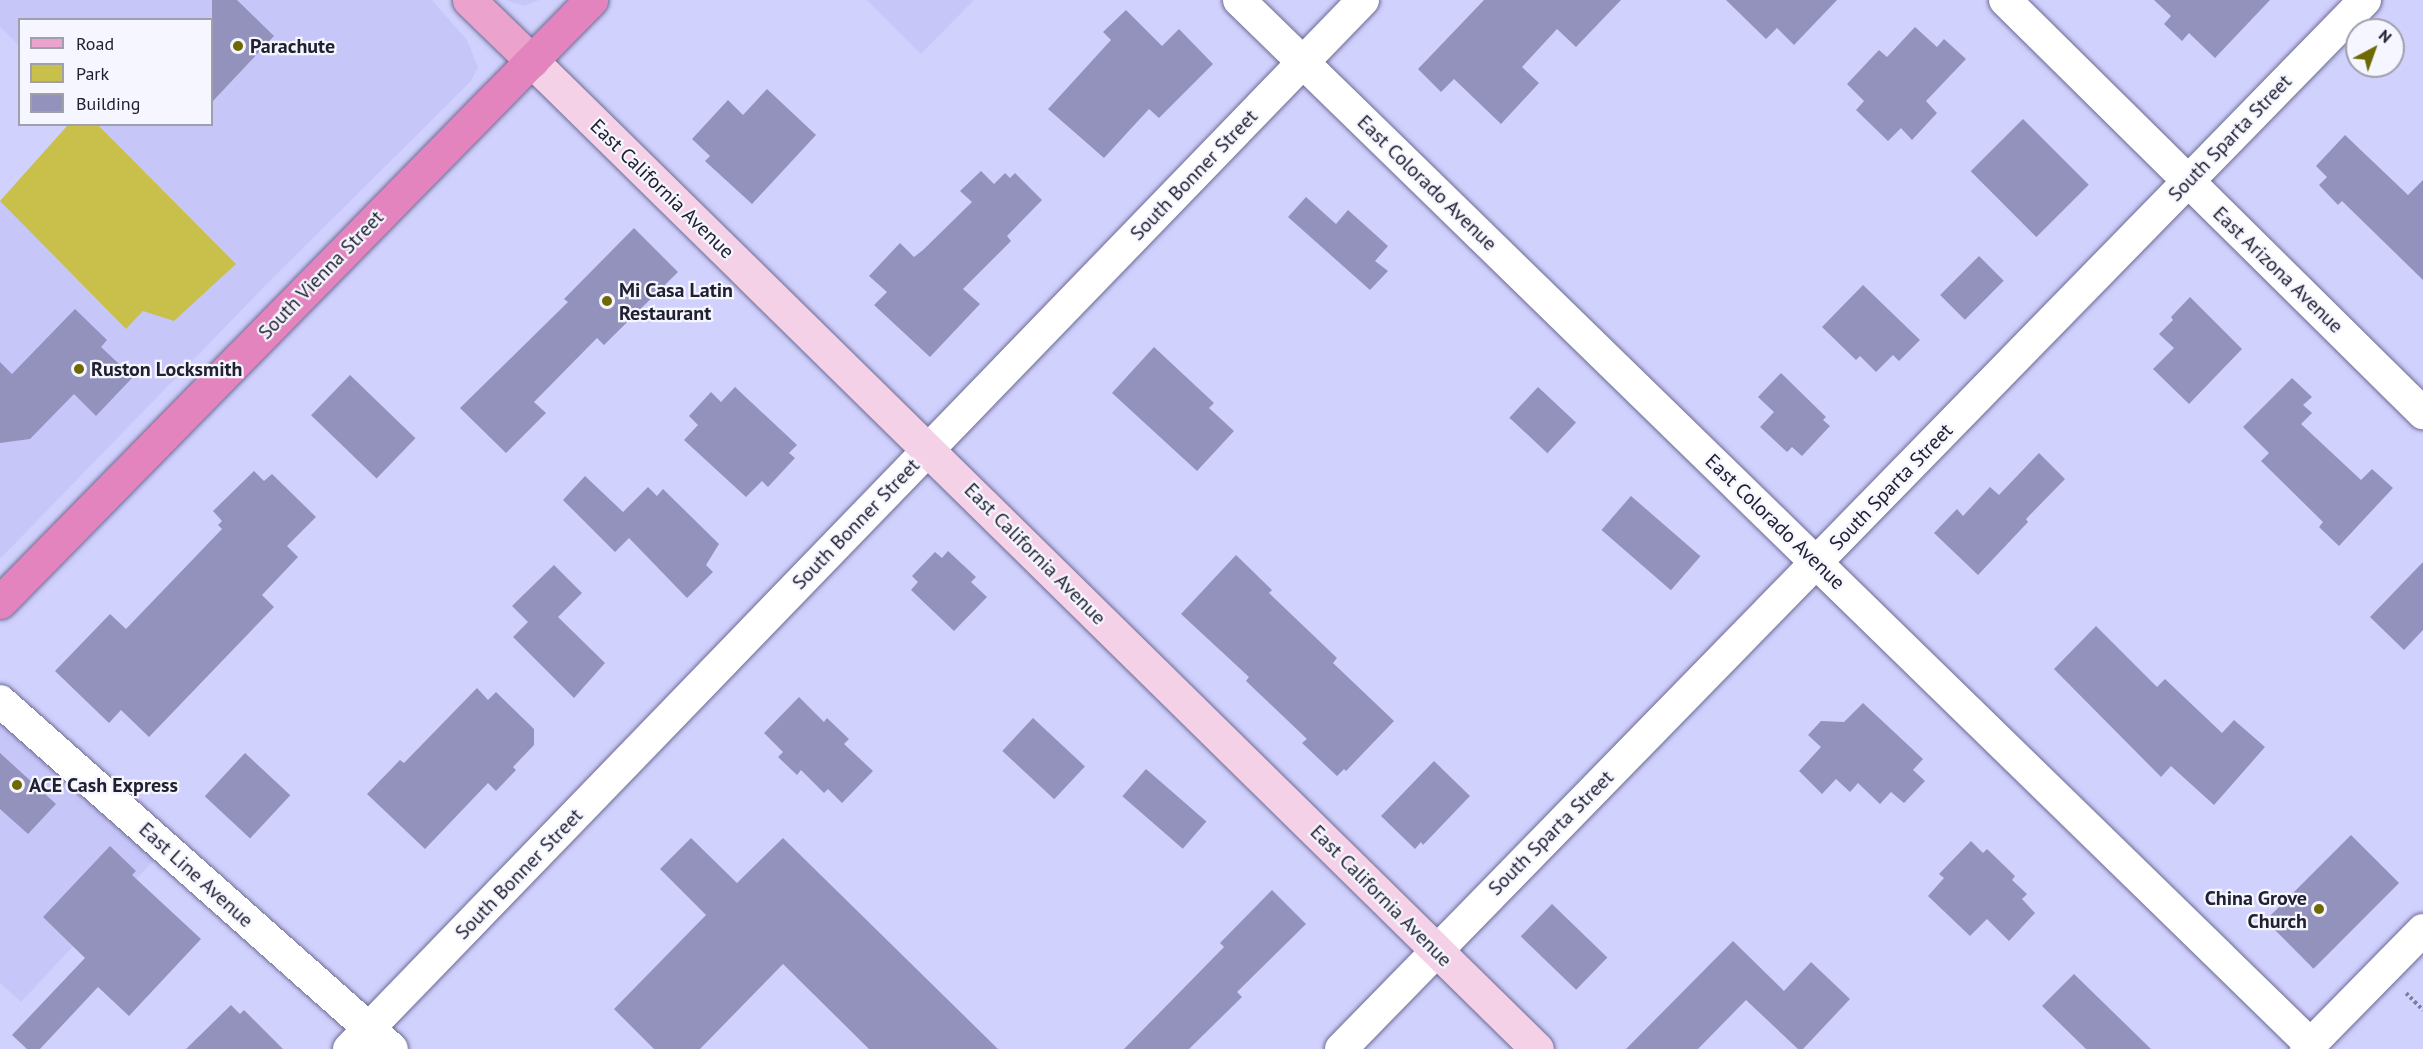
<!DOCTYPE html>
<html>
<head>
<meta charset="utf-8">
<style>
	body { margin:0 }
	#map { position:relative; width:2423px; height:1049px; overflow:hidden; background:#d1d1fe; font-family:"PT Sans",sans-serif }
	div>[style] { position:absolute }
	.built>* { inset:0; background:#c7c6f9 }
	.green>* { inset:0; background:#c8c04a }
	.building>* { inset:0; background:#9392bd; transform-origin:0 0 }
	.path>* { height:4px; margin-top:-2px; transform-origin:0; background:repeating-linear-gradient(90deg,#7e7e9d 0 3px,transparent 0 6px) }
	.roads { filter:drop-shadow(0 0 2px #6c6b93) drop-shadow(0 0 2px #6c6b93) }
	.minor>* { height:32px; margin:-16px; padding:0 16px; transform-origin:16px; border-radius:16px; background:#fff }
	.secondary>* { height:33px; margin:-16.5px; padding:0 16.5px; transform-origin:16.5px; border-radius:16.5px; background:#f5d1e7 }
	.primary>* { height:33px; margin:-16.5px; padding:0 16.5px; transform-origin:16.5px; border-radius:16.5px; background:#eba3ce }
	.trunk>* { height:33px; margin:-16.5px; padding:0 16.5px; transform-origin:16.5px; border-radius:16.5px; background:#e484be }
	.dots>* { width:16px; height:16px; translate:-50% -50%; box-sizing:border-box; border:3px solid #f5f6ff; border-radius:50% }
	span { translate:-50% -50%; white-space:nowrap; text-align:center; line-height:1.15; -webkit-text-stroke:4.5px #f5f6ff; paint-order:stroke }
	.poi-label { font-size:20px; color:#202030; font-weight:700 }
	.left { translate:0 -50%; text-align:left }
	.right { translate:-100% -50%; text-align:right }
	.street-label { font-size:20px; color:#202030 }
	.legend { position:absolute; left:18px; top:18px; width:195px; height:108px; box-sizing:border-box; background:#f5f6ff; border:2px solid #a0a0ac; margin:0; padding:8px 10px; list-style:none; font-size:18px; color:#202030 }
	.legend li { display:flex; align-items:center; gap:12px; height:30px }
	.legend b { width:30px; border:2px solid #a0a0ac }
	.north { position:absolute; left:2345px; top:18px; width:60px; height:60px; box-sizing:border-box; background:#f5f6ff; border:2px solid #a0a0ac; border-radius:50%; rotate:41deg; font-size:16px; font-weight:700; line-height:24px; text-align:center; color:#202030 }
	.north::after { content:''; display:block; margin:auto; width:21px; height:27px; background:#6f6901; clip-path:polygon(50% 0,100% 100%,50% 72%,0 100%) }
</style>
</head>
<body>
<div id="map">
	<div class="built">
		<div style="clip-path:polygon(0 0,432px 0,467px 40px,478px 67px,471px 81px,262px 289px,0 559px,0 201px,126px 329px,143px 311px,236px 264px,98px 125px,212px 124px,212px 20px,20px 20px,19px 46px,0 27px)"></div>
		<div style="clip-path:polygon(505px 0,539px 0,524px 6px)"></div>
		<div style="clip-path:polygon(867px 0,974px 0,921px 54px)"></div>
		<div style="clip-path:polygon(0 717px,156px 858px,21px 1002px,0 983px)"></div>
	</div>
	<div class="green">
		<div style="clip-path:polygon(66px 125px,98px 125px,236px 264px,174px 321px,143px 311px,126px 329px,0 201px,67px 126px)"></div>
	</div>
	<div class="building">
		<div style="clip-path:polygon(212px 0,237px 0,274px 36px,212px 102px)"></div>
		<div style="clip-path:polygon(1484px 0,1621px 0,1576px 47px,1557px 29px,1522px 67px,1539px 83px,1501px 124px,1454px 79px,1441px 92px,1418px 69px)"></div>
		<div style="clip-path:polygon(1726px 0,1837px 0,1794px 45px,1777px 28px,1766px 39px)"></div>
		<div style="clip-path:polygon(2154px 0,2270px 0,2215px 58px,2189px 33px,2182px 41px,2164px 24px,2171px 16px)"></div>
		<div style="clip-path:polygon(1126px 10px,1162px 46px,1179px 29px,1213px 64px,1159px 118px,1149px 109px,1104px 158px,1048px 109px,1111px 40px,1103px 32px)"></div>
		<div style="clip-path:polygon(1915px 27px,1937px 47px,1944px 39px,1966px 59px,1926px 101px,1937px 113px,1912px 140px,1901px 128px,1888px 141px,1856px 110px,1864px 101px,1847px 84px,1879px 50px,1887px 57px)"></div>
		<div style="clip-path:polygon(767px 89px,816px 135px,752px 204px,705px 161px,710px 156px,692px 139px,728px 100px,743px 115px)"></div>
		<div style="left:2023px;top:119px;width:93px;height:74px;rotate:45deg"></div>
		<div style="clip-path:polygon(2345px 135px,2408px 195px,2423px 180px,2423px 280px,2342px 201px,2338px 205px,2319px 185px,2327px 177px,2316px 166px)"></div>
		<div style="clip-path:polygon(981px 171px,994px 184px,1005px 173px,1010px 178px,1015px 173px,1042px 200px,1007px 236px,1011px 241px,963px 289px,980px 304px,930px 357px,874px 305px,887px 292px,869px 276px,900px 243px,914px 257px,923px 250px,972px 202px,960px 191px)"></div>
		<div style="clip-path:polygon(1306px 197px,1336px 224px,1348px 210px,1388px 246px,1375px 261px,1388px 271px,1370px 290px,1288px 217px)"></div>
		<div style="clip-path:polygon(634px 228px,678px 272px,604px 345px,597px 338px,534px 402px,546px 413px,506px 453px,460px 408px,568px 302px,564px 299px)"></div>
		<div style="left:1979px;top:256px;width:35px;height:55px;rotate:45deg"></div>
		<div style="clip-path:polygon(1863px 285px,1920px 340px,1899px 361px,1893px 355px,1876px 372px,1860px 356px,1856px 360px,1822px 327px)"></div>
		<div style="clip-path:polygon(2190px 297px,2242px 349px,2189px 404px,2153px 369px,2174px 348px,2159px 334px,2173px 320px,2171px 317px)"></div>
		<div style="clip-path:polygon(75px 309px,107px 340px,101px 347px,133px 377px,96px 416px,74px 394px,30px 439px,0 443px,0 362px,12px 374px)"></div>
		<div style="clip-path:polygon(1154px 347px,1214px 403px,1209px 408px,1234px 431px,1197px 471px,1112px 393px)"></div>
		<div style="clip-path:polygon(1781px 373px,1826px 417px,1823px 420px,1830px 426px,1802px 456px,1792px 447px,1787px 452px,1760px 427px,1774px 412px,1758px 397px)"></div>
		<div style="left:350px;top:375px;width:91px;height:56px;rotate:44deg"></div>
		<div style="clip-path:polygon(2292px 378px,2312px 397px,2303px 405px,2312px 413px,2301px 424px,2361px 480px,2372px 469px,2393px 488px,2339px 546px,2319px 527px,2323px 522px,2261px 461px,2269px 453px,2243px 427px)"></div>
		<div style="clip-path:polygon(735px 387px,797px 445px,789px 453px,795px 458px,768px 487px,762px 481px,746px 497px,684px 440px,698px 425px,689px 416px,711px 392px,721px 402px)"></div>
		<div style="left:1538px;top:387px;width:52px;height:42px;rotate:43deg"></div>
		<div style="clip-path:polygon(2039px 453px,2065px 479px,2026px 519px,2028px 522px,1978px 575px,1934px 533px,1957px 509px,1963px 516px,1990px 487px,1999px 495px)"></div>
		<div style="clip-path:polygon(254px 471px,264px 481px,272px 474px,316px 517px,287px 546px,298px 557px,262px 595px,274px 607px,149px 737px,121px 710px,109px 723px,55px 671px,110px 614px,126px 629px,222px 529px,218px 525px,222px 521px,213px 511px)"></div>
		<div style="clip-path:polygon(585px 476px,623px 512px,648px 487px,657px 496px,663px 489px,719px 544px,706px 565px,713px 572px,687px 598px,629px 538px,615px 552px,563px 500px)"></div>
		<div style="left:1631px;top:496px;width:92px;height:45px;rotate:41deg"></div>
		<div style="clip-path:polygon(948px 551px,976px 577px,971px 582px,987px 597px,954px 631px,911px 590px,918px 582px,912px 576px,935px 552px,942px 558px)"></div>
		<div style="clip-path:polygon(1236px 555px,1272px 590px,1269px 593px,1337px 658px,1333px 663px,1394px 721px,1346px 771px,1344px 769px,1337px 776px,1302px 743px,1307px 739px,1246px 681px,1249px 677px,1181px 614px)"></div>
		<div style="clip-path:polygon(2423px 562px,2423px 630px,2404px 650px,2370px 617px)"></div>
		<div style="clip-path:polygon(554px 565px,582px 593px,558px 617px,605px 663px,574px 698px,513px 637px,528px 622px,512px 606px)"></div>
		<div style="clip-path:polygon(2096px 626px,2157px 687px,2165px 679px,2222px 733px,2234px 720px,2265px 747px,2214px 805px,2171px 766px,2161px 777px,2054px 669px)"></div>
		<div style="clip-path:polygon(477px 688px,488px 700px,496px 692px,534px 729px,534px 745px,513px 767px,516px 770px,496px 791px,488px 783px,425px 849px,367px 794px,400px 760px,404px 763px)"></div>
		<div style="clip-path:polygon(799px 697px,824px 722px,827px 718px,849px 739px,844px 744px,873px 771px,842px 803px,828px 789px,824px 793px,801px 770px,797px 775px,778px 757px,783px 752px,764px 733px)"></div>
		<div style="clip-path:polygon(1863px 703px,1923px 759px,1913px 770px,1925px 781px,1904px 803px,1891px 792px,1880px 804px,1858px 783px,1850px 792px,1836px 779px,1822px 794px,1799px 771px,1821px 747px,1808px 735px,1821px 721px,1844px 722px)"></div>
		<div style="left:1033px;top:718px;width:71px;height:45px;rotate:43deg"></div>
		<div style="clip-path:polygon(0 753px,56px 804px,28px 834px,0 809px)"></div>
		<div style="left:245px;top:753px;width:62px;height:59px;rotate:43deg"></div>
		<div style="clip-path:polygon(1434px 761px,1470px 796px,1423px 845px,1421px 842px,1415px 849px,1381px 816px)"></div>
		<div style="left:1146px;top:769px;width:80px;height:36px;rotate:41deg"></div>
		<div style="left:2351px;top:835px;width:68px;height:121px;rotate:45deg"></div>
		<div style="clip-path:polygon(691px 838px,737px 883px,783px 838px,998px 1049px,869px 1049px,783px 964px,700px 1049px,654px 1049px,614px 1009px,706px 915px,660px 869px)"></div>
		<div style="clip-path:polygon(1971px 841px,1983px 853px,1987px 849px,2015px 876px,2012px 880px,2027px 894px,2022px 899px,2035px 913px,2009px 941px,1987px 919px,1970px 936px,1928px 896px,1944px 878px,1939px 874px)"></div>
		<div style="clip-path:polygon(110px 846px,136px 871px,132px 875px,201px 939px,129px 1016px,98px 987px,40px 1049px,27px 1049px,12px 1035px,85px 958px,43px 917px)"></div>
		<div style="clip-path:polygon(1272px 890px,1306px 924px,1237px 992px,1242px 997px,1189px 1049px,1124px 1049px,1224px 947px,1220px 943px)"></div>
		<div style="left:1552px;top:904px;width:77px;height:45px;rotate:44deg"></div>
		<div style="clip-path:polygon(1733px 941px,1784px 991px,1811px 962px,1850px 999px,1803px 1049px,1798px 1049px,1746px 1000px,1698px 1049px,1626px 1049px)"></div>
		<div style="clip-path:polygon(2074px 974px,2151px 1049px,2086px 1049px,2042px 1006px)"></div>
		<div style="clip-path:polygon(231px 1005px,240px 1014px,244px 1010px,283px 1049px,186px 1049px)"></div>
	</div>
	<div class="path">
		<div style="left:2406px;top:993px;width:24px;rotate:45deg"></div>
	</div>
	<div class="roads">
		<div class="minor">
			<div style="left:1239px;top:0;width:1496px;rotate:44.27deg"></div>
			<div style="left:2005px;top:0;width:588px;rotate:44.66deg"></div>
			<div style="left:0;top:701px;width:524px;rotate:41.6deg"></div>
			<div style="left:349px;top:1049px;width:1459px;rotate:-45.97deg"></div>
			<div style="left:1341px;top:1049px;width:1466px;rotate:-45.69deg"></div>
			<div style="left:2306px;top:1049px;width:167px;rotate:-45.5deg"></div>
		</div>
		<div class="secondary">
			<div style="left:532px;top:61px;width:1409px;rotate:44.51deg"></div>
		</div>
		<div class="primary">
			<div style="left:469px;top:0;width:88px;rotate:44.1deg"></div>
		</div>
		<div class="trunk">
			<div style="left:0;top:602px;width:844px;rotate:-45.53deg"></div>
		</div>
	</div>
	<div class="dots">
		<div style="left:238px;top:46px;background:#6f6901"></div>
		<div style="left:607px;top:301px;background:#6f6901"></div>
		<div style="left:79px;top:369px;background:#6f6901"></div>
		<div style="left:17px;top:785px;background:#6f6901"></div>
		<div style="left:2319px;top:909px;background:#6f6901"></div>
	</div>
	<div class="poi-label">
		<span class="left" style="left:250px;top:46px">Parachute</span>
		<span class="left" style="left:619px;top:302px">Mi Casa Latin<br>Restaurant</span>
		<span class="left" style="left:91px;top:369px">Ruston Locksmith</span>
		<span class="left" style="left:29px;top:785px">ACE Cash Express</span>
		<span class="right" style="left:2307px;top:910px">China Grove<br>Church</span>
	</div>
	<div class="street-label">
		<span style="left:2230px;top:138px;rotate:-46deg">South Sparta Street</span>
		<span style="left:1194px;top:175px;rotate:-46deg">South Bonner Street</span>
		<span style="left:1427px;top:183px;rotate:44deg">East Colorado Avenue</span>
		<span style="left:662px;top:189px;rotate:44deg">East California Avenue</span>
		<span style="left:2278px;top:270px;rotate:44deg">East Arizona Avenue</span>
		<span style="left:321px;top:275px;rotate:-46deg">South Vienna Street</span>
		<span style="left:1891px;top:487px;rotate:-46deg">South Sparta Street</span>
		<span style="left:1775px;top:522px;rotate:44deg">East Colorado Avenue</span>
		<span style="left:856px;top:524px;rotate:-46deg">South Bonner Street</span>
		<span style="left:1035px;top:554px;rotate:45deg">East California Avenue</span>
		<span style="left:1551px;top:833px;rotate:-45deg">South Sparta Street</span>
		<span style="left:519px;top:874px;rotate:-46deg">South Bonner Street</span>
		<span style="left:196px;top:875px;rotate:42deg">East Line Avenue</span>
		<span style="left:1381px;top:896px;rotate:45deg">East California Avenue</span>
	</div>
	<ul class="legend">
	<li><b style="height:8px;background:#eba3ce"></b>Road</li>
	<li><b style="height:16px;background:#c8c04a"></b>Park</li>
	<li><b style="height:16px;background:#9392bd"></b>Building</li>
	</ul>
	<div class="north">N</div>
</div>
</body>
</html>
